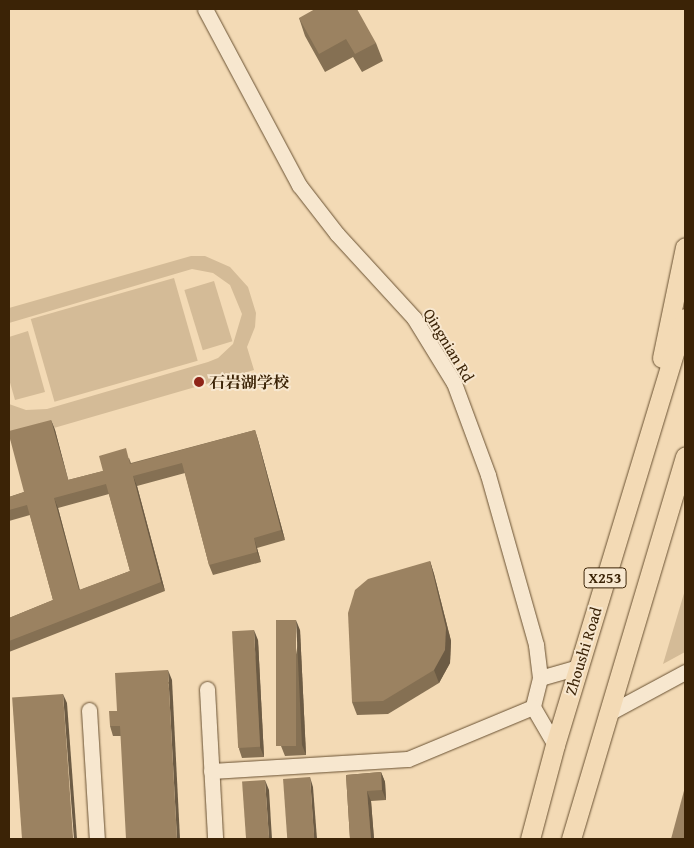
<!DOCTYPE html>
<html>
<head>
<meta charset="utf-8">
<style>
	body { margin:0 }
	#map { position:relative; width:694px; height:848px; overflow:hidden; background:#f3dab5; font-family:"Gentium Book Plus","Noto Serif SC",serif }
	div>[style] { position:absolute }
	.green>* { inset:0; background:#d4bb97; transform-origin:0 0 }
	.roads { filter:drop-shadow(0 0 1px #695132) drop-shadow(0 0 1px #695132) }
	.minor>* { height:15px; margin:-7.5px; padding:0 7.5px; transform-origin:7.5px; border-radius:7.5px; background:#f7e7cf }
	.major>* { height:19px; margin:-9.5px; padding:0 9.5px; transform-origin:9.5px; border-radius:9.5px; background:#f3dab5 }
	.wall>* { inset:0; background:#857053 }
	.shaded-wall>* { inset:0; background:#6c5b44 }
	.building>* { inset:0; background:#9b8261; transform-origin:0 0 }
	.dots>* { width:14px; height:14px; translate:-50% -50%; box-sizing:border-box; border:2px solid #f7e7cf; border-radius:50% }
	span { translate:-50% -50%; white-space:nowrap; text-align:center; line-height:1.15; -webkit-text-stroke:4px #f7e7cf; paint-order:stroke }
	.shield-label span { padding:1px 4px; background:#f7e7cf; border:1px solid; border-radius:4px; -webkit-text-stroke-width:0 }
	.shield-label { font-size:15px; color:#3b2306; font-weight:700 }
	.street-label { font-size:16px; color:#3b2306 }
	.poi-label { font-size:16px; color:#3b2306; font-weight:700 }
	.left { translate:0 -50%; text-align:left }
	.frame { position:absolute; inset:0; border:10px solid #3b2306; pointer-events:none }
</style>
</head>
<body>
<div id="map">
	<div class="green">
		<div style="clip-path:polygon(191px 256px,205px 256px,230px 267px,248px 287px,256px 313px,255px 327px,247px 347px,254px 370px,9px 441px,9px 404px,26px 410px,47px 409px,208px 362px,218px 358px,233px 344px,242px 314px,230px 285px,213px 273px,192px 269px,9px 323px,9px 308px)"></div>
		<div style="left:174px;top:278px;width:86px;height:149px;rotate:74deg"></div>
		<div style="left:214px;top:281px;width:63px;height:31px;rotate:73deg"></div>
		<div style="clip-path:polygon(28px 331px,45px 392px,15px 400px,9px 379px,9px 337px)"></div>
		<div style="clip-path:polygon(685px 590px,685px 652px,663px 664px)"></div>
	</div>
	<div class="roads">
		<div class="minor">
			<div style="left:205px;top:9px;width:200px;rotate:61.9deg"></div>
			<div style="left:299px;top:185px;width:62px;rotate:52.2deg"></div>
			<div style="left:337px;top:234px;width:114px;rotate:47.5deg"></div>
			<div style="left:414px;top:318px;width:76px;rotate:58.4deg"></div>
			<div style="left:454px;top:383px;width:98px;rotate:69.7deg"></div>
			<div style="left:488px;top:475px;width:177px;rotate:74.2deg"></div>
			<div style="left:536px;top:645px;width:33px;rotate:83deg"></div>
			<div style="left:540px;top:678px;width:30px;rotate:104deg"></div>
			<div style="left:533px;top:707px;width:44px;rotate:59.9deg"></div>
			<div style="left:540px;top:678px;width:40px;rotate:-16deg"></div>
			<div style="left:207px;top:689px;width:150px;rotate:86.9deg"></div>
			<div style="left:89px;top:710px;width:129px;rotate:86.5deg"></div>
			<div style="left:607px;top:714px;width:89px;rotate:-28.3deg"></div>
			<div style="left:211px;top:771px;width:197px;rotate:-3.5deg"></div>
			<div style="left:408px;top:759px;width:135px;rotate:-22.6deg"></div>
		</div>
		<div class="major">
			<div style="left:662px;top:358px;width:113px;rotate:-78.3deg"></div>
			<div style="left:530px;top:839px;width:97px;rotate:-75.1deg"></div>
			<div style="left:555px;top:745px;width:446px;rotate:-73.1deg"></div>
			<div style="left:571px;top:839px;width:399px;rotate:-73.4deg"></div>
		</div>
	</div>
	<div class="wall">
		<div style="clip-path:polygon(299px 18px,376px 43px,383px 61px,362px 72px,353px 57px,325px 72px,305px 36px)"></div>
		<div style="clip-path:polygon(evenodd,51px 420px,55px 430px,68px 480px,103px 471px,129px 458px,131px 463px,255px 430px,258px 440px,285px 540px,257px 548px,261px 562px,213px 575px,209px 565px,185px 473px,137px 486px,165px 591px,9px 652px,9px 618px,53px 600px,30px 515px,9px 521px,9px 497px,24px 492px,51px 420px,109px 494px,130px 571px,80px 590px,58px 508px,109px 494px)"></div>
		<div style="clip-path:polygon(430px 561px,434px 574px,451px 641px,450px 663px,439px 683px,388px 714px,357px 715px,352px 702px)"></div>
		<div style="clip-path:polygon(300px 630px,306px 755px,285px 756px,281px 746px)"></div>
		<div style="clip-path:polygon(258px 640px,264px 757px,242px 758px,239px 749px)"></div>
		<div style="clip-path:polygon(172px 680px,121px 736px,113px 736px,110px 726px,117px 711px)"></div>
		<div style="clip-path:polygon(381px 772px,385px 782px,386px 800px,371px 801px,374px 839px,350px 839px,346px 775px)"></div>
	</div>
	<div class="shaded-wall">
		<div style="clip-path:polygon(51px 420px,55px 430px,71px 490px,68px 480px)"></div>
		<div style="clip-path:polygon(255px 430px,258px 440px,285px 540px,281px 530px)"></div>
		<div style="clip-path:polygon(133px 476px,137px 486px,165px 591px,161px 582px)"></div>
		<div style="clip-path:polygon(54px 498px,58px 508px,82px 600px,79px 590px)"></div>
		<div style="clip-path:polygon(254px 538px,257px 548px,261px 562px,257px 552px)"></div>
		<div style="clip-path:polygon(430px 561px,434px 574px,451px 641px,450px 663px,439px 683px,434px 670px)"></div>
		<div style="clip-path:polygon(296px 620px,300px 630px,306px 755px,302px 745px)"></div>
		<div style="clip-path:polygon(254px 630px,258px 640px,264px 757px,260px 747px)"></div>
		<div style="clip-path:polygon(168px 670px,172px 680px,180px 839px,177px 839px)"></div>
		<div style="clip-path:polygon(63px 694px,67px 703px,77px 839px,74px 839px)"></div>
		<div style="clip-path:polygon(381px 772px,385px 782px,386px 800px,382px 790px)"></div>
		<div style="clip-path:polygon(310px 777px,313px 787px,317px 839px,314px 839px)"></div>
		<div style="clip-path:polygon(265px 780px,269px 790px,272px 839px,269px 839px)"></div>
		<div style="clip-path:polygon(367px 791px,371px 801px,374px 839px,371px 839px)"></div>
	</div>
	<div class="building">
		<div style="clip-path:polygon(315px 9px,357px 9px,376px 43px,355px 54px,346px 39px,319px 54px,299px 18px)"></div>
		<div style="clip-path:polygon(evenodd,51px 420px,68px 480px,103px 471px,99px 456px,126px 448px,130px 464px,255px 430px,281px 530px,254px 538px,257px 552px,209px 565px,182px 463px,133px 476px,161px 582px,9px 641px,9px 618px,53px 600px,27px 505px,9px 510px,9px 497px,24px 492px,9px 435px,9px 431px,51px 420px,106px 484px,130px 571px,79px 590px,54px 498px,106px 484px)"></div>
		<div style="clip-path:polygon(430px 561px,446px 628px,445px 650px,434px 670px,383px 701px,352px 702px,348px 613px,355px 590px,368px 579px)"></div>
		<div style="left:276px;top:620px;width:20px;height:126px"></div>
		<div style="left:254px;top:630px;width:117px;height:22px;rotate:87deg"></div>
		<div style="clip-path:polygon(168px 670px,177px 839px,126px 839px,120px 726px,110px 726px,109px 711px,117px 711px,115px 673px)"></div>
		<div style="left:63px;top:694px;width:145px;height:51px;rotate:86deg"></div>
		<div style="clip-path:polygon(381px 772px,382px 790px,367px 791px,371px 839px,350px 839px,346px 775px)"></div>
		<div style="left:310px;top:777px;width:62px;height:27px;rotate:86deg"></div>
		<div style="left:265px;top:780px;width:59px;height:23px;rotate:86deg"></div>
		<div style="clip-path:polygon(685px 787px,685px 839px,671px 839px)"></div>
	</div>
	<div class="dots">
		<div style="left:199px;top:382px;background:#8f2418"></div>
	</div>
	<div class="shield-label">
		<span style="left:605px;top:578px">X253</span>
	</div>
	<div class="street-label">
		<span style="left:449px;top:345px;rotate:59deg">Qingnian Rd</span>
		<span style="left:583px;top:651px;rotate:-73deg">Zhoushi Road</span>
	</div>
	<div class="poi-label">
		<span class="left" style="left:209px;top:382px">石岩湖学校</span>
	</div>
	<div class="frame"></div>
</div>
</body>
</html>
